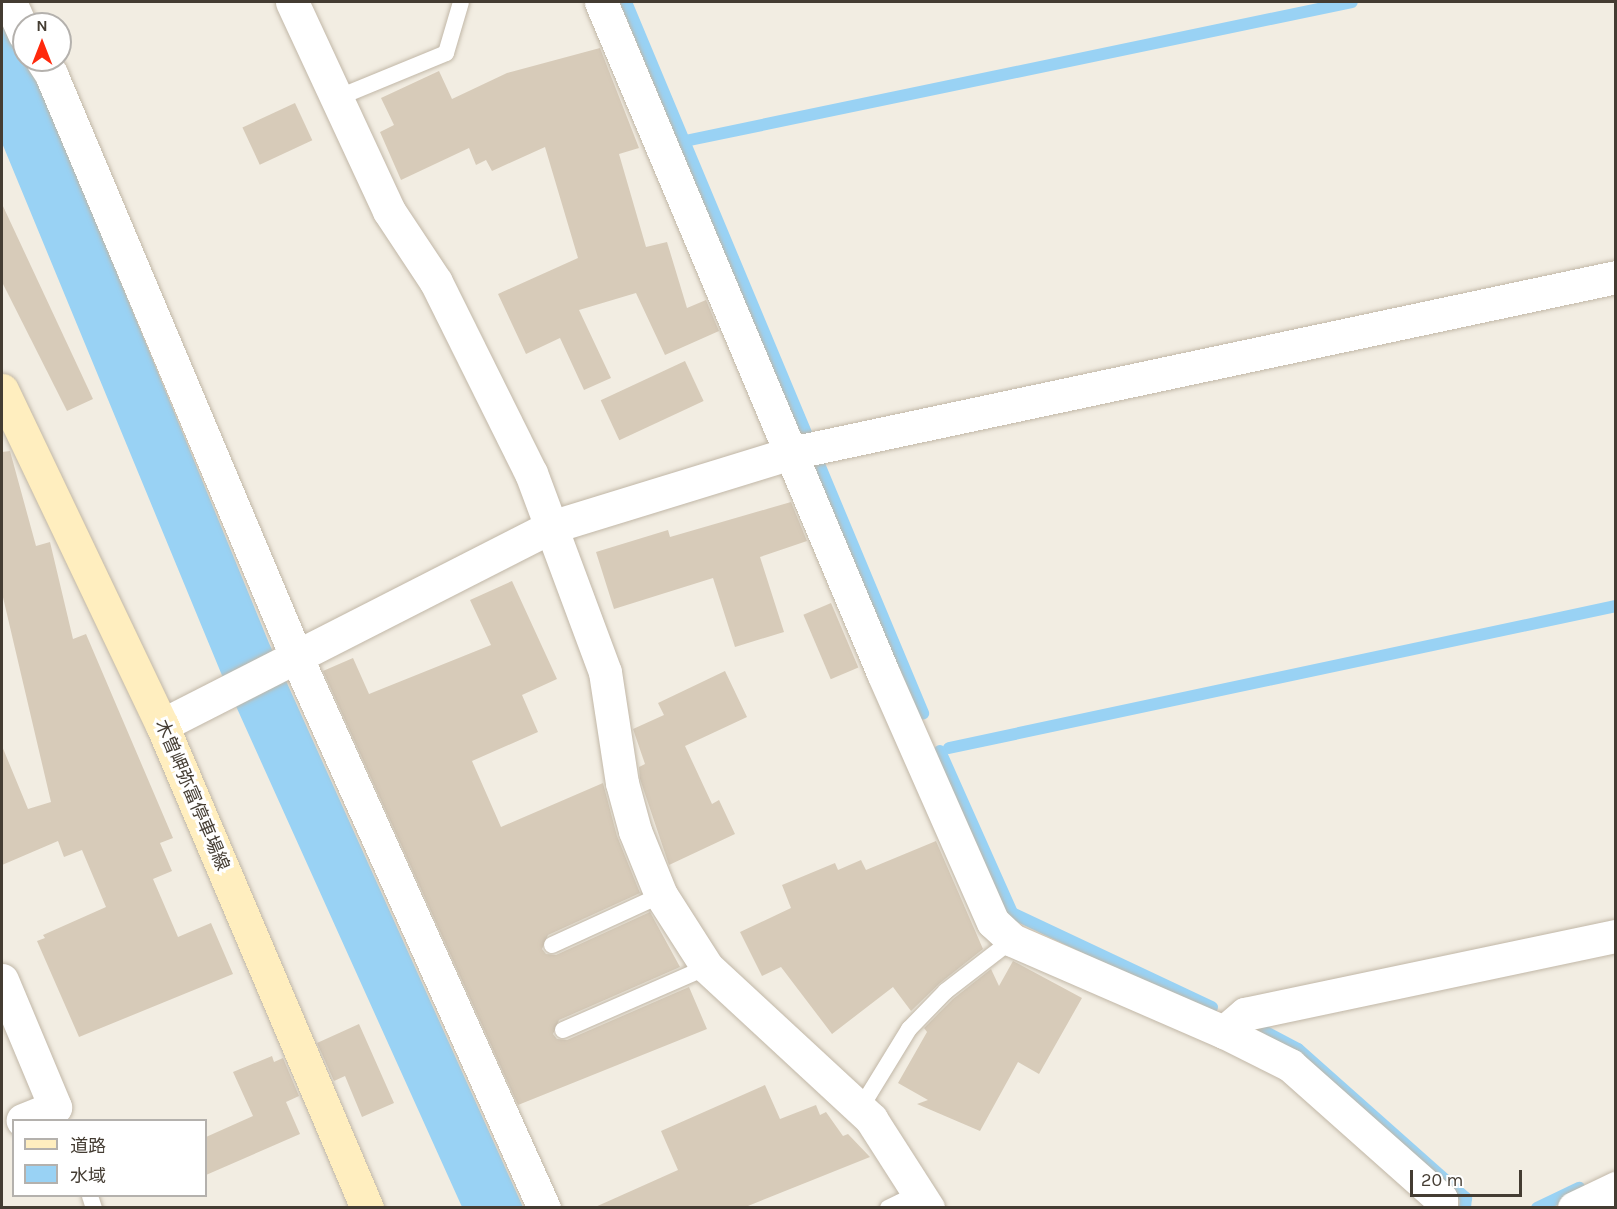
<!DOCTYPE html>
<html>
<head>
<meta charset="utf-8">
<style>
	body { margin:0 }
	#map { position:relative; width:1617px; height:1209px; overflow:hidden; background:#f2ede2; font-family:Karla,"Noto Sans JP",sans-serif }
	div>[style] { position:absolute }
	.water>* { inset:0; background:#99d2f4 }
	.stream>* { height:12px; margin:-6px; padding:0 6px; transform-origin:6px; border-radius:6px; background:#99d2f4 }
	.building>* { inset:0; background:#d7cbb9; transform-origin:0 0 }
	.roads { filter:drop-shadow(0 0 2px #c1b7a7) drop-shadow(0 0 2px #c1b7a7) }
	.service>* { height:16px; margin:-8px; padding:0 8px; transform-origin:8px; border-radius:8px; background:#fff }
	.minor>* { height:33px; margin:-16.5px; padding:0 16.5px; transform-origin:16.5px; border-radius:16.5px; background:#fff }
	.tertiary>* { height:33px; margin:-16.5px; padding:0 16.5px; transform-origin:16.5px; border-radius:16.5px; background:#fff }
	.secondary>* { height:33px; margin:-16.5px; padding:0 16.5px; transform-origin:16.5px; border-radius:16.5px; background:#ffeebf }
	span { translate:-50% -50%; white-space:nowrap; text-align:center; line-height:1.15; -webkit-text-stroke:6px #fff; paint-order:stroke }
	.street-label { font-size:18px; color:#443c32 }
	.frame { position:absolute; inset:0; border:3px solid #443c32; pointer-events:none }
	.legend { position:absolute; left:12px; top:1119px; width:195px; height:78px; box-sizing:border-box; background:#fff; border:2px solid #b4b1ad; margin:0; padding:8px 10px; list-style:none; font-size:18px; color:#443c32 }
	.legend li { display:flex; align-items:center; gap:12px; height:30px }
	.legend b { width:30px; border:2px solid #b4b1ad }
	.north { position:absolute; left:12px; top:12px; width:60px; height:60px; box-sizing:border-box; background:#fff; border:2px solid #b4b1ad; border-radius:50%; rotate:0deg; font-size:16px; font-weight:700; line-height:24px; text-align:center; color:#443c32 }
	.north::after { content:''; display:block; margin:auto; width:21px; height:27px; background:#ff290c; clip-path:polygon(50% 0,100% 100%,50% 72%,0 100%) }
	.scale { position:absolute; left:1410px; top:1170px; width:112px; height:27px; box-sizing:border-box; border:3px solid #443c32; border-top:0; padding-left:8px; font-size:18px; line-height:21px; white-space:nowrap; color:#443c32; -webkit-text-stroke:4px #fff; paint-order:stroke }
</style>
</head>
<body>
<div id="map">
	<div class="water">
		<div style="clip-path:polygon(2px 25px,36px 76px,269px 643px,523px 1207px,462px 1207px,221px 673px,2px 143px)"></div>
	</div>
	<div class="stream">
		<div style="left:626px;top:2px;width:771px;rotate:67.33deg"></div>
		<div style="left:685px;top:141px;width:681px;rotate:-11.77deg"></div>
		<div style="left:949px;top:748px;width:682px;rotate:-12.02deg"></div>
		<div style="left:940px;top:751px;width:177px;rotate:66deg"></div>
		<div style="left:1012px;top:913px;width:221px;rotate:25.2deg"></div>
		<div style="left:1260px;top:1029px;width:43px;rotate:27.8deg"></div>
		<div style="left:1298px;top:1049px;width:225px;rotate:41.6deg"></div>
		<div style="left:1466px;top:1198px;width:10px;rotate:96deg"></div>
		<div style="left:1537px;top:1208px;width:47px;rotate:-25.5deg"></div>
	</div>
	<div class="building">
		<div style="clip-path:polygon(600px 48px,639px 148px,619px 154px,646px 247px,667px 242px,687px 308px,706px 300px,719px 331px,665px 355px,636px 293px,579px 310px,611px 378px,584px 390px,560px 338px,526px 354px,498px 294px,578px 258px,545px 147px,492px 171px,486px 160px,476px 165px,469px 148px,401px 180px,380px 132px,394px 125px,381px 98px,439px 71px,452px 99px,507px 73px)"></div>
		<div style="left:295px;top:103px;width:41px;height:58px;rotate:65deg"></div>
		<div style="clip-path:polygon(2px 204px,93px 399px,67px 411px,2px 282px)"></div>
		<div style="left:685px;top:361px;width:44px;height:93px;rotate:65deg"></div>
		<div style="clip-path:polygon(10px 451px,36px 546px,50px 542px,73px 639px,86px 634px,173px 838px,160px 843px,172px 871px,153px 879px,178px 937px,211px 923px,233px 974px,79px 1037px,37px 941px,45px 938px,43px 935px,106px 907px,82px 850px,64px 857px,58px 841px,2px 865px,2px 746px,28px 809px,51px 802px,2px 593px,2px 452px)"></div>
		<div style="clip-path:polygon(791px 502px,807px 541px,760px 557px,784px 632px,735px 647px,713px 578px,614px 609px,596px 552px,668px 530px,670px 537px)"></div>
		<div style="clip-path:polygon(512px 581px,557px 679px,522px 695px,538px 732px,472px 761px,501px 827px,603px 783px,617px 836px,640px 893px,548px 935px,542px 949px,546px 954px,556px 955px,650px 912px,680px 967px,559px 1020px,553px 1034px,557px 1039px,567px 1040px,689px 987px,707px 1029px,518px 1105px,323px 671px,353px 658px,369px 694px,491px 645px,470px 600px)"></div>
		<div style="left:831px;top:603px;width:70px;height:30px;rotate:67deg"></div>
		<div style="clip-path:polygon(725px 671px,747px 717px,685px 746px,712px 804px,719px 800px,735px 834px,669px 865px,640px 779px,639px 767px,645px 764px,633px 729px,664px 715px,658px 703px)"></div>
		<div style="clip-path:polygon(936px 841px,983px 949px,940px 983px,911px 1011px,893px 987px,832px 1034px,781px 967px,762px 976px,740px 932px,791px 908px,782px 885px,835px 863px,838px 870px,861px 860px,866px 870px)"></div>
		<div style="clip-path:polygon(1013px 961px,1082px 998px,1039px 1074px,1018px 1062px,980px 1131px,917px 1104px,928px 1100px,898px 1083px,927px 1032px,924px 1028px,953px 999px,991px 969px,999px 986px)"></div>
		<div style="clip-path:polygon(359px 1024px,394px 1103px,362px 1117px,345px 1076px,334px 1081px,317px 1043px)"></div>
		<div style="clip-path:polygon(272px 1056px,274px 1062px,283px 1058px,299px 1096px,286px 1102px,300px 1134px,206px 1175px,206px 1137px,253px 1116px,233px 1072px)"></div>
		<div style="clip-path:polygon(765px 1085px,780px 1119px,816px 1105px,820px 1115px,826px 1112px,843px 1136px,848px 1134px,870px 1157px,743px 1208px,593px 1208px,678px 1170px,661px 1131px)"></div>
	</div>
	<div class="roads">
		<div class="service">
			<div style="left:337px;top:98px;width:118px;rotate:-22.4deg"></div>
			<div style="left:446px;top:53px;width:53px;rotate:-73.6deg"></div>
			<div style="left:552px;top:945px;width:120px;rotate:-24.6deg"></div>
			<div style="left:563px;top:1030px;width:157px;rotate:-23.6deg"></div>
			<div style="left:860px;top:1109px;width:94px;rotate:-58.5deg"></div>
			<div style="left:909px;top:1029px;width:53px;rotate:-45.8deg"></div>
			<div style="left:946px;top:991px;width:83px;rotate:-37.7deg"></div>
			<div style="left:90px;top:1196px;width:13px;rotate:72deg"></div>
			<div style="left:888px;top:1208px;width:34px;rotate:-26deg"></div>
		</div>
		<div class="minor">
			<div style="left:10px;top:2px;width:35px;rotate:66deg"></div>
			<div style="left:292px;top:2px;width:230px;rotate:65.1deg"></div>
			<div style="left:389px;top:211px;width:85px;rotate:56.5deg"></div>
			<div style="left:436px;top:282px;width:213px;rotate:63.6deg"></div>
			<div style="left:531px;top:473px;width:212px;rotate:69.6deg"></div>
			<div style="left:605px;top:672px;width:112px;rotate:81.3deg"></div>
			<div style="left:622px;top:783px;width:50px;rotate:74.8deg"></div>
			<div style="left:635px;top:831px;width:69px;rotate:67.9deg"></div>
			<div style="left:661px;top:895px;width:85px;rotate:57.4deg"></div>
			<div style="left:707px;top:967px;width:224px;rotate:42.8deg"></div>
			<div style="left:871px;top:1119px;width:106px;rotate:57.4deg"></div>
			<div style="left:601px;top:2px;width:728px;rotate:67.2deg"></div>
			<div style="left:883px;top:673px;width:272px;rotate:66.2deg"></div>
			<div style="left:993px;top:922px;width:26px;rotate:43deg"></div>
			<div style="left:1012px;top:940px;width:231px;rotate:23.5deg"></div>
			<div style="left:1224px;top:1032px;width:74px;rotate:26.6deg"></div>
			<div style="left:1290px;top:1065px;width:202px;rotate:41.6deg"></div>
			<div style="left:1441px;top:1199px;width:9px;rotate:90deg"></div>
			<div style="left:42px;top:60px;width:17px;rotate:57deg"></div>
			<div style="left:51px;top:74px;width:631px;rotate:67.17deg"></div>
			<div style="left:296px;top:656px;width:605px;rotate:65.81deg"></div>
			<div style="left:2px;top:980px;width:138px;rotate:67.3deg"></div>
			<div style="left:55px;top:1107px;width:35px;rotate:158deg"></div>
			<div style="left:1224px;top:1032px;width:28px;rotate:-41deg"></div>
			<div style="left:1245px;top:1014px;width:379px;rotate:-11.9deg"></div>
			<div style="left:1574px;top:1208px;width:47px;rotate:-25.5deg"></div>
		</div>
		<div class="tertiary">
			<div style="left:162px;top:725px;width:436px;rotate:-27deg"></div>
			<div style="left:551px;top:527px;width:251px;rotate:-17.1deg"></div>
			<div style="left:791px;top:453px;width:844px;rotate:-12.04deg"></div>
		</div>
		<div class="secondary">
			<div style="left:2px;top:390px;width:371px;rotate:64.5deg"></div>
			<div style="left:162px;top:725px;width:525px;rotate:67deg"></div>
		</div>
	</div>
	<div class="street-label">
		<span style="left:192px;top:795px;rotate:67deg">木曽岬弥富停車場線</span>
	</div>
	<div class="frame"></div>
	<ul class="legend">
	<li><b style="height:8px;background:#ffeebf"></b>道路</li>
	<li><b style="height:16px;background:#99d2f4"></b>水域</li>
	</ul>
	<div class="north">N</div>
	<div class="scale">20 m</div>
</div>
</body>
</html>
